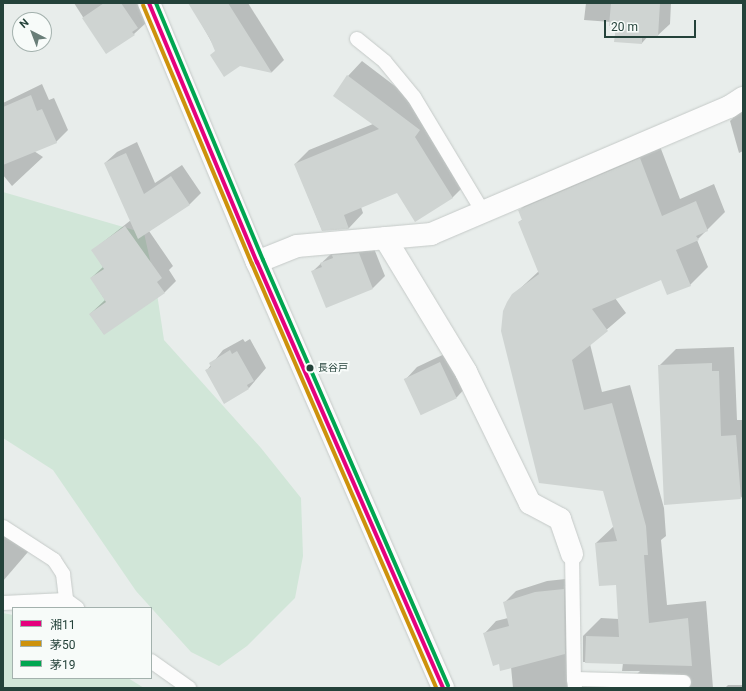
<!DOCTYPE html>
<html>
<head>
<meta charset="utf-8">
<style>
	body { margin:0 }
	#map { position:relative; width:746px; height:691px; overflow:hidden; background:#e8edeb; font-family:Roboto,"Noto Sans JP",sans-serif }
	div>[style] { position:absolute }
	.green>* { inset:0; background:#d1e6d8 }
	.shadow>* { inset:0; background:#0003 }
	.building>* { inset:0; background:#cfd4d2; transform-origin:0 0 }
	.roads { filter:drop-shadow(0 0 1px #c5cac8) drop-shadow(0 0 1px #c5cac8) }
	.lane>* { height:14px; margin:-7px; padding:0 7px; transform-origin:7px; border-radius:7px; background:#fcfcfc }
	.street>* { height:22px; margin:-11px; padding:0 11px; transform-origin:11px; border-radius:11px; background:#fcfcfc }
	.secondary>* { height:22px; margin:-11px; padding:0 11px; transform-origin:11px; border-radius:11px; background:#fcfcfc }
	.bus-1>* { height:4px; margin:-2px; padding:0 2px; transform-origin:2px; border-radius:2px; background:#e5007d }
	.bus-2>* { height:4px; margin:-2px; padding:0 2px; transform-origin:2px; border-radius:2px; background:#cd920c }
	.bus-3>* { height:4px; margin:-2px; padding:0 2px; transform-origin:2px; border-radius:2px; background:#00a651 }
	.dots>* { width:11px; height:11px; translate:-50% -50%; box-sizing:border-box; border:2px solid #f7fbf9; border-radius:50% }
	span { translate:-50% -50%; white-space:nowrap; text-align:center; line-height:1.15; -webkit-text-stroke:4px #f7fbf9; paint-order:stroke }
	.bus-label { font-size:10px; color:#24423a }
	.left { translate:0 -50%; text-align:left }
	.frame { position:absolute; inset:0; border:4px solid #24423a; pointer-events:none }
	.legend { position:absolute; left:12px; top:607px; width:140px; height:72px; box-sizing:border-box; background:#f7fbf9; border:1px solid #a3b1ad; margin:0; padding:5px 7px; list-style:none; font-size:12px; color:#24423a }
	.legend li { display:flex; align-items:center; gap:8px; height:20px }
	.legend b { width:20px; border:1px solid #a3b1ad }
	.north { position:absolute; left:12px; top:12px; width:40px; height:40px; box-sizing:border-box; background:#f7fbf9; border:1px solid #a3b1ad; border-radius:50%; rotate:318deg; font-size:11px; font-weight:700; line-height:16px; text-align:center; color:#24423a }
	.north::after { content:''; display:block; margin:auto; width:14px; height:18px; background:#697e78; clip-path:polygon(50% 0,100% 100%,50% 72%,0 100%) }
	.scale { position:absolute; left:604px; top:20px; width:92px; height:18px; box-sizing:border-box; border:2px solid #24423a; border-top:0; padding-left:5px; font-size:12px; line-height:14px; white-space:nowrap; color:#24423a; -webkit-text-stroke:3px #f7fbf9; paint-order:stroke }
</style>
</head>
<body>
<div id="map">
	<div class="green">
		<div style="clip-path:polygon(3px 192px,144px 233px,156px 287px,164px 340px,261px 448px,301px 498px,303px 556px,295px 598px,247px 646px,219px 666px,191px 652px,136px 591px,53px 470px,3px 438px)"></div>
		<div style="clip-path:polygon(3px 613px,13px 615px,13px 678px,128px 678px,144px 688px,3px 688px)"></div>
	</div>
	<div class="shadow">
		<div style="clip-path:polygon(74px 3px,141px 3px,147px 22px,134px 34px,106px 53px)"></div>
		<div style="clip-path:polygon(190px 3px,248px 3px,284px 60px,272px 72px,240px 65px,216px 50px)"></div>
		<div style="clip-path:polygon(586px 3px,671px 3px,670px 24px,657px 36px,649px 35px,642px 43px,611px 22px,584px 20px)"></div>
		<div style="clip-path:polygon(362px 61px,433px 115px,429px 122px,467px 183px,452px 198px,397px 192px,361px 207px,363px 213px,349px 228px,322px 230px,295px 164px,309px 150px,373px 124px,348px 76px)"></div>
		<div style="clip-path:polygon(42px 84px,49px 100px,54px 98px,68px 130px,56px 142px,34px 151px,43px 157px,12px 186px,3px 175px,3px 103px)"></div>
		<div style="clip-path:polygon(742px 109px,743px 151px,739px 153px,730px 121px)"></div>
		<div style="clip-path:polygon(658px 141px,680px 199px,714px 184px,725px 212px,697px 240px,708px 267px,690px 285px,662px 279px,615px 298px,626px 313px,590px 344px,602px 392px,630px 385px,664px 508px,666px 536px,661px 540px,667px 605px,706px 601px,713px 688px,623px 688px,640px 671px,622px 671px,623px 663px,583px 662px,583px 636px,601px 618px,619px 619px,617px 584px,596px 543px,614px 526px,604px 490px,502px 331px,504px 311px,513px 295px,539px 271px,519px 222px,523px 219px,519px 211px,537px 193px)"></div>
		<div style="clip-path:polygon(137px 142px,155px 183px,182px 165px,201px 193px,190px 204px,149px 231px,173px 266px,169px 270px,176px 281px,165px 292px,104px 334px,90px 314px,105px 300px,91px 278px,103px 267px,93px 250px,131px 220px,105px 163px,117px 152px)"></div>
		<div style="clip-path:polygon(371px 241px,385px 276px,373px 288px,312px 272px,334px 251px)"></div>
		<div style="clip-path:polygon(243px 339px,245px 342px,250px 339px,266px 368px,249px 388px,207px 370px,223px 350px)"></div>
		<div style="clip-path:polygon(734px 347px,737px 420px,743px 420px,743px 495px,741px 498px,660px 365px,676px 349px)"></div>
		<div style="clip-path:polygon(453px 350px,469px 384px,457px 397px,421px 414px,405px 380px,417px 367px)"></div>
		<div style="clip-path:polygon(3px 519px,34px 545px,3px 581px)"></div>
		<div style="clip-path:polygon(575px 578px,573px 688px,513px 688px,511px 667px,499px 663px,485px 633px,496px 621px,508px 618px,504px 603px,516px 591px,547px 581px)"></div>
		<div style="clip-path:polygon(728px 685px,743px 685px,743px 688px,725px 688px)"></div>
	</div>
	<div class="building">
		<div style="clip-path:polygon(104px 3px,121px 3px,138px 28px,132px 32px,135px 35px,106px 54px,82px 18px)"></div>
		<div style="clip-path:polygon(188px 3px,228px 3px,272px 73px,240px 66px,224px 77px,210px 55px,215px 51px,210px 39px)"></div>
		<div style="clip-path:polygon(611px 3px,660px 3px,658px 37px,642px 36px,642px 44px,614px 42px,616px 26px,609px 26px)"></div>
		<div style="clip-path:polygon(347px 75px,420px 130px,415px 137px,453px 198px,415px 222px,397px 193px,344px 215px,349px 229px,322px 231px,294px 164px,379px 129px,333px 96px)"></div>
		<div style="clip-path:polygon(31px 95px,37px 111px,42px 109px,57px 143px,3px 165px,3px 107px)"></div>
		<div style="clip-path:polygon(126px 153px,144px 194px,171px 176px,190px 205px,138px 239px,104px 163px)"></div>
		<div style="clip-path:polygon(640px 158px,662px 216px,696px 201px,708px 231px,696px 236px,699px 240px,676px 250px,691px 286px,667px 295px,661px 280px,592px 309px,608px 331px,572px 360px,584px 410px,612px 403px,646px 526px,648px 555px,644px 555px,649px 623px,688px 618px,692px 666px,585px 663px,586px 636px,619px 637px,616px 585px,599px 586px,595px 543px,617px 541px,603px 491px,539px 483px,501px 331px,503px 311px,507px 302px,512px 294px,539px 274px,518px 222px,522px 220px,518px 210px)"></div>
		<div style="clip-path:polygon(125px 226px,162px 278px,157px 282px,165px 293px,104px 335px,89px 314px,106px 302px,90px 278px,104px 269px,91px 250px)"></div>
		<div style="clip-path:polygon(359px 253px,373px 289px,326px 308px,311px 271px,322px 267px,320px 263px,333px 258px,332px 255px)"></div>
		<div style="clip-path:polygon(230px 350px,232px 354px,237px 351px,254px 381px,247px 385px,249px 389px,224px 404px,205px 370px,211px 367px,209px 363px)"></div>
		<div style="left:440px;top:362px;width:40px;height:40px;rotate:65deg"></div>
		<div style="clip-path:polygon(712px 363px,712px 371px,719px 371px,721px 436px,736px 435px,741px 499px,664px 505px,658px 365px)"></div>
		<div style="clip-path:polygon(564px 589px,565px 654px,500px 671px,499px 664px,493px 666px,483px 633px,509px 626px,503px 602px,535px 592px)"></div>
	</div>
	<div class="roads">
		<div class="lane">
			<div style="left:357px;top:39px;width:36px;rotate:39deg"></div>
			<div style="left:385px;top:62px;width:45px;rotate:50.4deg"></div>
			<div style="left:414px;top:97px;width:134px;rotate:59deg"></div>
			<div style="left:3px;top:527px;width:61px;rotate:32.9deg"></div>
			<div style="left:54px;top:560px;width:17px;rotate:57deg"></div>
			<div style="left:63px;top:574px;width:26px;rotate:83deg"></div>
			<div style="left:572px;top:554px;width:125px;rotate:89.1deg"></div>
			<div style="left:3px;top:603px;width:63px;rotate:-2.7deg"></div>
			<div style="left:66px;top:600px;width:14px;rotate:36deg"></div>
			<div style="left:151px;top:661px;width:47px;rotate:35.4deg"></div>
			<div style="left:575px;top:688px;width:9px;rotate:-96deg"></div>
			<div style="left:574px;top:679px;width:110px;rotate:1.6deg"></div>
		</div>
		<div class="street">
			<div style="left:385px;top:238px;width:157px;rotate:58.8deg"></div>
			<div style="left:466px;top:372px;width:146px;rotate:64deg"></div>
			<div style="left:530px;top:503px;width:34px;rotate:28deg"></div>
			<div style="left:560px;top:519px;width:37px;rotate:71deg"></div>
			<div style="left:257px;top:262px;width:43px;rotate:-21.8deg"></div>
			<div style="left:297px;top:246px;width:135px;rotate:-5.1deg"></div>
			<div style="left:431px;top:234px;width:324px;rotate:-23.1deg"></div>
			<div style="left:729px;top:107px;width:17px;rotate:-33deg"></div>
		</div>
		<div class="secondary">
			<div style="left:149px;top:3px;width:281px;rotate:67.4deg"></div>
			<div style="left:257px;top:262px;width:465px;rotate:66.4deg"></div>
		</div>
	</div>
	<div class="bus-1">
		<div style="left:149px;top:3px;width:281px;rotate:67.4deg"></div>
		<div style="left:257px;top:262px;width:465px;rotate:66.4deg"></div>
	</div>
	<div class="bus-2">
		<div style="left:143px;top:5px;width:281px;rotate:67.2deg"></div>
		<div style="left:252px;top:264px;width:462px;rotate:66.5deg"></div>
	</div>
	<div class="bus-3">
		<div style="left:156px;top:3px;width:278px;rotate:67.4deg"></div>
		<div style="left:263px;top:260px;width:464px;rotate:66.5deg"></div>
	</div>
	<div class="dots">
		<div style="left:310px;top:368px;background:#24423a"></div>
	</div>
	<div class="bus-label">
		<span class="left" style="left:318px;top:368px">長谷戸</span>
	</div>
	<div class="frame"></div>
	<ul class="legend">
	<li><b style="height:5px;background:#e5007d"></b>湘11</li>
	<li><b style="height:5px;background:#cd920c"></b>茅50</li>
	<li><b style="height:5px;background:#00a651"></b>茅19</li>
	</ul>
	<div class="north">N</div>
	<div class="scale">20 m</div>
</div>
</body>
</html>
